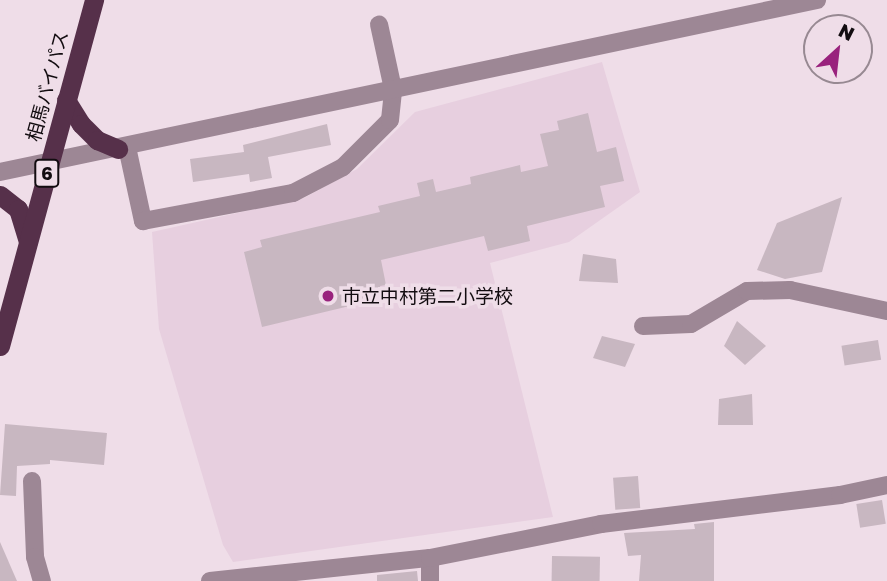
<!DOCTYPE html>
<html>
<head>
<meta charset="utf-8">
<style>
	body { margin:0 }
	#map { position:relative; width:887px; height:581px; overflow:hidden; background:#efdde8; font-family:"Golos Text","Noto Sans JP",sans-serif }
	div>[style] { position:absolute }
	.built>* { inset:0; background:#e7cfdf }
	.building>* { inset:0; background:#c8b7c1; transform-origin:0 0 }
	.minor>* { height:18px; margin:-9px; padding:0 9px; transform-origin:9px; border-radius:9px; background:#9d8795 }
	.tertiary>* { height:18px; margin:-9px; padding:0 9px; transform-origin:9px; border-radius:9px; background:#9d8795 }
	.trunk>* { height:19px; margin:-9.5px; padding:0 9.5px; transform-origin:9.5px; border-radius:9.5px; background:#56304a }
	.dots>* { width:19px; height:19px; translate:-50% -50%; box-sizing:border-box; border:4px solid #efdde8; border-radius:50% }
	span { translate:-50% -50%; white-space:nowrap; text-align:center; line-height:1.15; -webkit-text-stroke:7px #efdde8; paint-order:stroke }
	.shield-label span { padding:2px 5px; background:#efdde8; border:2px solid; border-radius:5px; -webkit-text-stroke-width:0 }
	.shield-label { font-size:18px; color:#120c10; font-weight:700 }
	.street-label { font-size:19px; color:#120c10 }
	.poi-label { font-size:19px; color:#120c10 }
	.left { translate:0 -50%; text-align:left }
	.north { position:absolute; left:803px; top:14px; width:70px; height:70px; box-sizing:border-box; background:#efdde8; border:2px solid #978992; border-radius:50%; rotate:27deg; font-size:19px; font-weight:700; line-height:28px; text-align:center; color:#120c10 }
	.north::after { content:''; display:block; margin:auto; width:24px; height:32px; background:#99227d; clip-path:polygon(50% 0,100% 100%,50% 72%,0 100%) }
</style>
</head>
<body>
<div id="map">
	<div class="built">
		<div style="clip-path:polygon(602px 62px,640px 192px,569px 242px,490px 263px,553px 517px,233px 562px,223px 545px,159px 329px,152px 232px,304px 198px,357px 169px,415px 112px)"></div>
	</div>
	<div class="building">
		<div style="clip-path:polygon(588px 113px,597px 152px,616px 147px,624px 181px,600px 186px,605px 207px,527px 226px,530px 241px,488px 251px,484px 236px,381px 260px,386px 285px,380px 286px,383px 298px,262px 327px,244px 252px,262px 247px,260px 240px,380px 212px,378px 206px,420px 196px,417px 183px,433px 179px,436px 192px,471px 184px,470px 177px,520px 165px,521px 172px,548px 166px,540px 134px,559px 130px,557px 121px)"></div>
		<div style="clip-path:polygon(327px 124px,331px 145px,268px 157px,272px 178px,250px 182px,249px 174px,193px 182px,190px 159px,244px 152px,243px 145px)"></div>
		<div style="clip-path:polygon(842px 197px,822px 272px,785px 279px,757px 270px,777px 223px)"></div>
		<div style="clip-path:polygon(583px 254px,616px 259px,618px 283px,579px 281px)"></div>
		<div style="clip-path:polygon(737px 321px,766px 346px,745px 365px,724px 346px)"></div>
		<div style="clip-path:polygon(602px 336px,635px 344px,625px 367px,593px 358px)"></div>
		<div style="left:878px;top:340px;width:20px;height:37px;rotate:81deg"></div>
		<div style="clip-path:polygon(752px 394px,753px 425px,718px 425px,719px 399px)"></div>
		<div style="clip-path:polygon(5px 424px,107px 433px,104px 465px,50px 460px,50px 464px,17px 466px,16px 496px,0 495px)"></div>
		<div style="left:638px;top:476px;width:32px;height:25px;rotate:86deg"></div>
		<div style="left:882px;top:500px;width:24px;height:26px;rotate:81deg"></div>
		<div style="clip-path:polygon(714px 522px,714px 581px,639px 581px,641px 555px,628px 556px,624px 533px,695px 529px,694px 524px)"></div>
		<div style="clip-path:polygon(0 542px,17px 581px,0 581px)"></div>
		<div style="left:552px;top:556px;width:48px;height:25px;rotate:1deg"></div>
		<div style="clip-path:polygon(417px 571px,418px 581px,377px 581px,377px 575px)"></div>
	</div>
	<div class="minor">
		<div style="left:127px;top:147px;width:76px;rotate:77.8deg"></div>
		<div style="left:143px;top:221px;width:153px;rotate:-10.6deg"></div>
		<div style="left:293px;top:193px;width:56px;rotate:-27.5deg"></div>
		<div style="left:343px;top:167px;width:66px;rotate:-45deg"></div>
		<div style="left:390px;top:120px;width:31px;rotate:-84deg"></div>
		<div style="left:393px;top:89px;width:66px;rotate:-102.2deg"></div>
		<div style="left:643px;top:326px;width:48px;rotate:-2.4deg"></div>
		<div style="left:691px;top:324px;width:65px;rotate:-30.5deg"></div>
		<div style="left:747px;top:291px;width:43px;rotate:-1.3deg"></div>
		<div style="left:790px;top:290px;width:99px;rotate:12.2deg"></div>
		<div style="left:32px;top:481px;width:76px;rotate:87.7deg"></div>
		<div style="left:35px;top:557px;width:25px;rotate:74deg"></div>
		<div style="left:430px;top:558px;width:23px;rotate:90deg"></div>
		<div style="left:210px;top:581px;width:221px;rotate:-6deg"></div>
		<div style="left:430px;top:558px;width:174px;rotate:-11.2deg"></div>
		<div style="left:601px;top:524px;width:241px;rotate:-6.9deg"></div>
		<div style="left:840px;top:495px;width:48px;rotate:-12deg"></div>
	</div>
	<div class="tertiary">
		<div style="left:0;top:172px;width:835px;rotate:-11.89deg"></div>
	</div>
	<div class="trunk">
		<div style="left:66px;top:100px;width:28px;rotate:58deg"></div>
		<div style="left:81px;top:124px;width:23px;rotate:45deg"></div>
		<div style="left:97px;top:140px;width:23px;rotate:23deg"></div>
		<div style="left:0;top:195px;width:23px;rotate:38deg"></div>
		<div style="left:18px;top:209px;width:34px;rotate:73deg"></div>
		<div style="left:0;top:346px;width:359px;rotate:-74.8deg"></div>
	</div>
	<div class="dots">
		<div style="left:328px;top:296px;background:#99227d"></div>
	</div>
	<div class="shield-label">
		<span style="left:47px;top:173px">6</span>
	</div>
	<div class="street-label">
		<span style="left:47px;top:86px;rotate:-75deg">相馬バイパス</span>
	</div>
	<div class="poi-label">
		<span class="left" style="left:342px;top:296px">市立中村第二小学校</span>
	</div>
	<div class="north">N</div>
</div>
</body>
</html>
